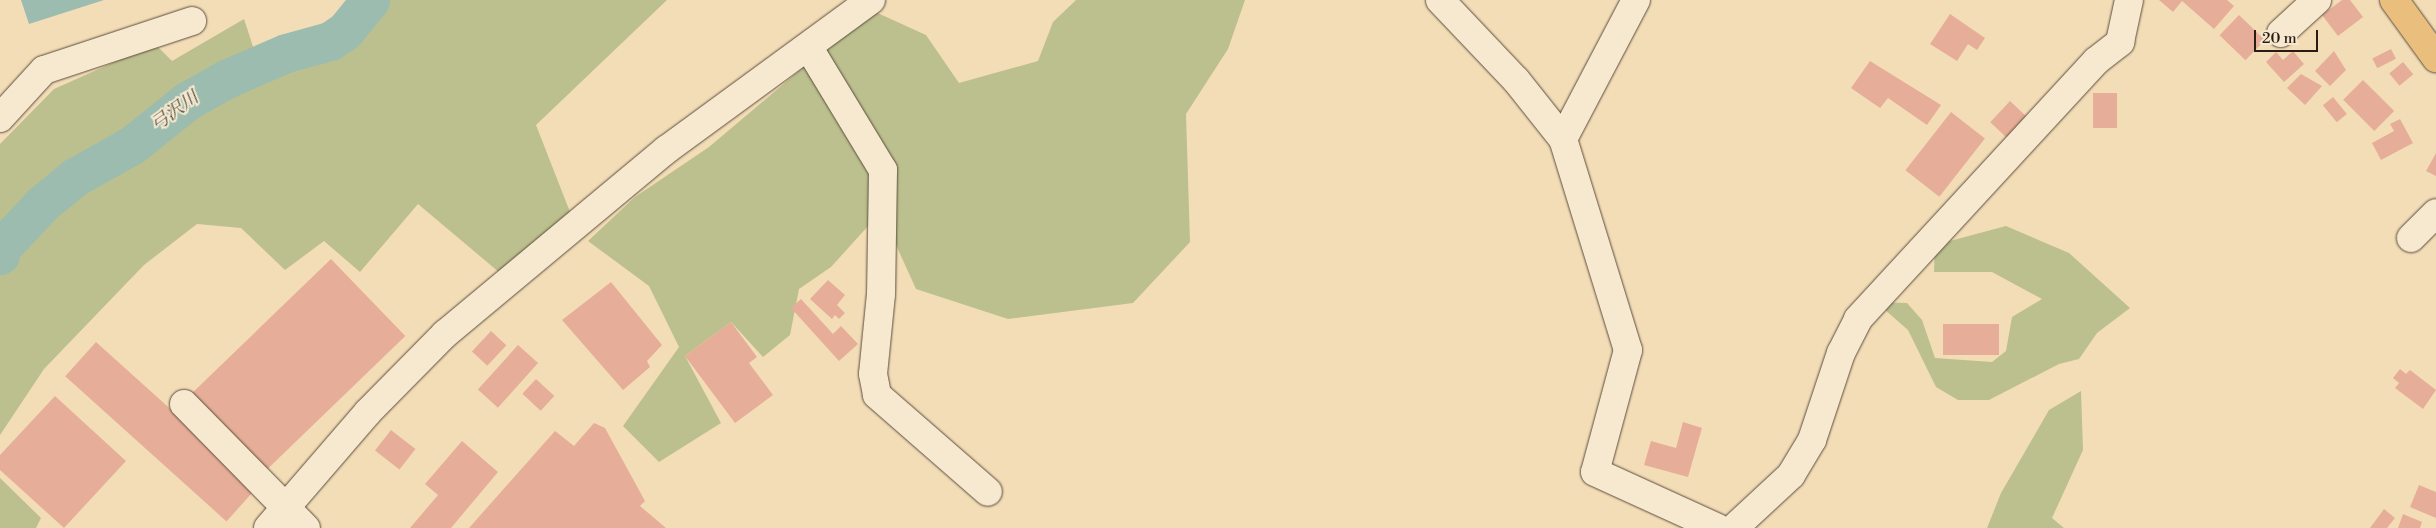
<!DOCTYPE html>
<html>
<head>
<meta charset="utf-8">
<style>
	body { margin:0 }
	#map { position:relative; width:2436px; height:528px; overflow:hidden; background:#f3ddb7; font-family:"Libre Bodoni","Noto Serif JP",serif }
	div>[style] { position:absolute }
	.green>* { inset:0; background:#bbc08e }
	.water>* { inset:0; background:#9bbcaf }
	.river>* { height:39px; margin:-19.5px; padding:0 19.5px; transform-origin:19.5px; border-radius:19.5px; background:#9bbcaf }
	.building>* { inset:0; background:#e6ae98; transform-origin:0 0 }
	.roads { filter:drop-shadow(0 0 1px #5c4c3d) drop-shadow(0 0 1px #5c4c3d) }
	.minor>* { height:28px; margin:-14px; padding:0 14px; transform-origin:14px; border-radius:14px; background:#f7e9d0 }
	.major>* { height:28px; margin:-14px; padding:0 14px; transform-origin:14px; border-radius:14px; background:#eabe7c }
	span { translate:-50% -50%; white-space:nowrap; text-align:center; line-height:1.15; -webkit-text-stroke:4px #f7e9d0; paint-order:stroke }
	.water-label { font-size:18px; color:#4c4c42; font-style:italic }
	.scale { position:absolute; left:2254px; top:30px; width:64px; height:22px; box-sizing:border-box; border:2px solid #2a1c14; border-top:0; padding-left:6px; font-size:15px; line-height:18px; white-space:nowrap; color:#2a1c14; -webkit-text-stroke:4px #f7e9d0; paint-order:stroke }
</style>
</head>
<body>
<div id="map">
	<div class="green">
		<div style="clip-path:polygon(387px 0,667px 0,536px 125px,570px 212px,500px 273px,418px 204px,360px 272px,324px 241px,285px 270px,241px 228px,197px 224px,144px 265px,44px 369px,0 435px,0 144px,54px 89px,155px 44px,172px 61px,244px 19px,260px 68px)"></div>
		<div style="clip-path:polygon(1076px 0,1245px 0,1228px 49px,1186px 114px,1190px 242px,1133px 303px,1008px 319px,916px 289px,891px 234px,869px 225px,831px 267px,799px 289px,790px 335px,763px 357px,731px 322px,685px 356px,721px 423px,659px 462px,623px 426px,679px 347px,649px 286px,588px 241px,635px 197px,709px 147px,871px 10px,926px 35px,959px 83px,1038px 61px,1053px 22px)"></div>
		<div style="clip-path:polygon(2006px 226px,2069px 253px,2130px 308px,2097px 333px,2079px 359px,2059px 364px,1989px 400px,1958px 400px,1936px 387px,1908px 330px,1876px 302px,1907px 303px,1922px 320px,1935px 358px,1992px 362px,2006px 351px,2012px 317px,2042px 299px,1992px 272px,1934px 272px,1935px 245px)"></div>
		<div style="clip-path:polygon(2081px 391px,2083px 450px,2052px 518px,2064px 528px,1987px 528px,2001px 493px,2049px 410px)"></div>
		<div style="clip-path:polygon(0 478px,41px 518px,36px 528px,0 528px)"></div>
	</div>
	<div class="water">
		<div style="clip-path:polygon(21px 0,104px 0,29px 24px)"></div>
	</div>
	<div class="river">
		<div style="left:0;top:255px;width:7px;rotate:-82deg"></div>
		<div style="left:1px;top:248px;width:60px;rotate:-47deg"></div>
		<div style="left:42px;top:204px;width:43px;rotate:-39.3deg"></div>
		<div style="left:75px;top:177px;width:65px;rotate:-29.3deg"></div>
		<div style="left:132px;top:145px;width:70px;rotate:-38.7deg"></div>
		<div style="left:187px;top:101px;width:45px;rotate:-29.4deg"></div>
		<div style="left:226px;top:79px;width:65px;rotate:-23.4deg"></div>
		<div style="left:286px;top:53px;width:46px;rotate:-15.3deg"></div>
		<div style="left:330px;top:41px;width:18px;rotate:-34deg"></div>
		<div style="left:345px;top:31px;width:40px;rotate:-51deg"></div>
	</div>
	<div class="building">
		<div style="clip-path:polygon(2159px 0,2227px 0,2234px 6px,2214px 29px,2182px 1px,2173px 12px)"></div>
		<div style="clip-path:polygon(2342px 0,2350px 0,2363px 17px,2338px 36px,2322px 15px)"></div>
		<div style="clip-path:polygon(1950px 14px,1985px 38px,1977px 50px,1968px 44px,1957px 61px,1930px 44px)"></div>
		<div style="left:2239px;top:15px;width:36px;height:28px;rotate:44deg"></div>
		<div style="left:2391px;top:49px;width:11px;height:21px;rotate:63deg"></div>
		<div style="clip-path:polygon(2293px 51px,2304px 64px,2284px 82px,2266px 62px,2276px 52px,2283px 60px)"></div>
		<div style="clip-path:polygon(2334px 51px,2346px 70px,2330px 86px,2315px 71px)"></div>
		<div style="clip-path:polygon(1870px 61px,1941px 105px,1927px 125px,1888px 98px,1880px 108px,1851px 88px)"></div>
		<div style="left:2403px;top:62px;width:16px;height:18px;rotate:50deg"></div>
		<div style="clip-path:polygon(2301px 74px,2322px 86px,2305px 105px,2287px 88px)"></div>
		<div style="left:2363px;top:80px;width:44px;height:28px;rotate:45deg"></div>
		<div style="left:2093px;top:93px;width:24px;height:35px"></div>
		<div style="left:2333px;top:97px;width:22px;height:13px;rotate:51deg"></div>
		<div style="left:2010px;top:101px;width:23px;height:29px;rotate:43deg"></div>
		<div style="left:1951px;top:112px;width:43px;height:74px;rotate:38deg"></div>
		<div style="clip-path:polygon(2400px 119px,2413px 143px,2381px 160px,2372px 143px,2394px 131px,2390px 124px)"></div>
		<div style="clip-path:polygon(2436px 153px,2436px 176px,2426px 171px)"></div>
		<div style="left:331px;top:259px;width:107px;height:197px;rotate:46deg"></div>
		<div style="clip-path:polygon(828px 280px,845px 295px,837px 305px,845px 313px,839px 319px,835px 315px,832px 319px,810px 299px)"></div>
		<div style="clip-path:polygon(611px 282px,662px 345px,647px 361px,650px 367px,623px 390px,562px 320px)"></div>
		<div style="clip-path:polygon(801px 299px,833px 334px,841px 326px,858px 344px,839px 361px,791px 308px)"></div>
		<div style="clip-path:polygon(731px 322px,757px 357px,749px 363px,773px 395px,735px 423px,685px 356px)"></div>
		<div style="left:1943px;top:324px;width:56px;height:31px"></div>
		<div style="left:491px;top:331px;width:21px;height:28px;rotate:43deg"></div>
		<div style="left:96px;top:342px;width:217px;height:46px;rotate:42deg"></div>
		<div style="left:518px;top:345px;width:27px;height:60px;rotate:42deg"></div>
		<div style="clip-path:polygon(2400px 369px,2406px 374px,2410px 370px,2436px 390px,2423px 409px,2395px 388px,2399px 383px,2393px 378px)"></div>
		<div style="left:536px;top:379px;width:25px;height:20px;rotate:43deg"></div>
		<div style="clip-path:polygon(55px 396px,126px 461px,64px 528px,0 470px,0 455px)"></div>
		<div style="clip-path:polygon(1683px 422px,1702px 428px,1688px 477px,1644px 465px,1651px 441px,1676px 448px)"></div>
		<div style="clip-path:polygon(594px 423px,605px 428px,645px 501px,640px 506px,666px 528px,469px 528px,555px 431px,574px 446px)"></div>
		<div style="left:391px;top:430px;width:31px;height:26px;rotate:38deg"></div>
		<div style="clip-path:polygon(462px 441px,498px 472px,451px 528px,410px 528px,438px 495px,425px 484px)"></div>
		<div style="clip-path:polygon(2419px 485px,2436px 492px,2436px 518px,2410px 507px)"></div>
		<div style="clip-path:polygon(2384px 509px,2395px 518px,2387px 528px,2370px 528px)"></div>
		<div style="clip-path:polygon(2403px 514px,2422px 522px,2420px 528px,2398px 528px)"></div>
	</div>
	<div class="roads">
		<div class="minor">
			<div style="left:1440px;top:0;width:110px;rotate:46.5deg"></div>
			<div style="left:1516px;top:80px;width:75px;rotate:51.5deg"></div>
			<div style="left:1563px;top:139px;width:221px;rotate:72.9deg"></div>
			<div style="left:1628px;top:350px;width:126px;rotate:105.1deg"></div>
			<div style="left:1595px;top:472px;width:135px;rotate:24.5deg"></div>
			<div style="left:2281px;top:33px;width:49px;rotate:-42.5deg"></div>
			<div style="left:809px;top:48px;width:143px;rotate:58.8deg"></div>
			<div style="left:883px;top:170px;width:124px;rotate:90.9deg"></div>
			<div style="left:881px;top:294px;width:80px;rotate:95.7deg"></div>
			<div style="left:873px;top:374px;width:21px;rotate:79deg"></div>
			<div style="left:877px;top:395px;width:147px;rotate:41.1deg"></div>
			<div style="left:0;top:118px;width:65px;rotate:-47.5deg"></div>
			<div style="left:44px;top:70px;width:156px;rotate:-18.3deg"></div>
			<div style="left:1563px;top:139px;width:157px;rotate:-62.3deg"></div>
			<div style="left:2411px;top:238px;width:35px;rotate:-45deg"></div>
			<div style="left:184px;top:404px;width:174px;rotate:45.5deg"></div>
			<div style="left:268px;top:528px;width:153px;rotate:-49.2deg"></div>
			<div style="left:368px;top:412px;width:110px;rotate:-45.4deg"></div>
			<div style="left:445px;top:334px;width:288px;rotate:-39.8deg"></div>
			<div style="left:666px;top:150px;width:254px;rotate:-36.2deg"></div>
			<div style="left:1734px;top:528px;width:78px;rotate:-42.9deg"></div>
			<div style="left:1791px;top:475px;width:41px;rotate:-59deg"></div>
			<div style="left:1812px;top:440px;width:92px;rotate:-71.6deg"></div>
			<div style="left:1841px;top:353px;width:38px;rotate:-63deg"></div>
			<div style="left:1858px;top:319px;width:351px;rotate:-47.3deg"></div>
			<div style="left:2096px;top:61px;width:31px;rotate:-38deg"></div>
			<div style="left:2120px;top:42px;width:43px;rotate:-77.9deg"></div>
		</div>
		<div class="major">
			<div style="left:2394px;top:0;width:72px;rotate:54.1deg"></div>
		</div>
	</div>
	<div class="water-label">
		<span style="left:175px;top:112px;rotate:-36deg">弓沢川</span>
	</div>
	<div class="scale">20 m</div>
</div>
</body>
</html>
